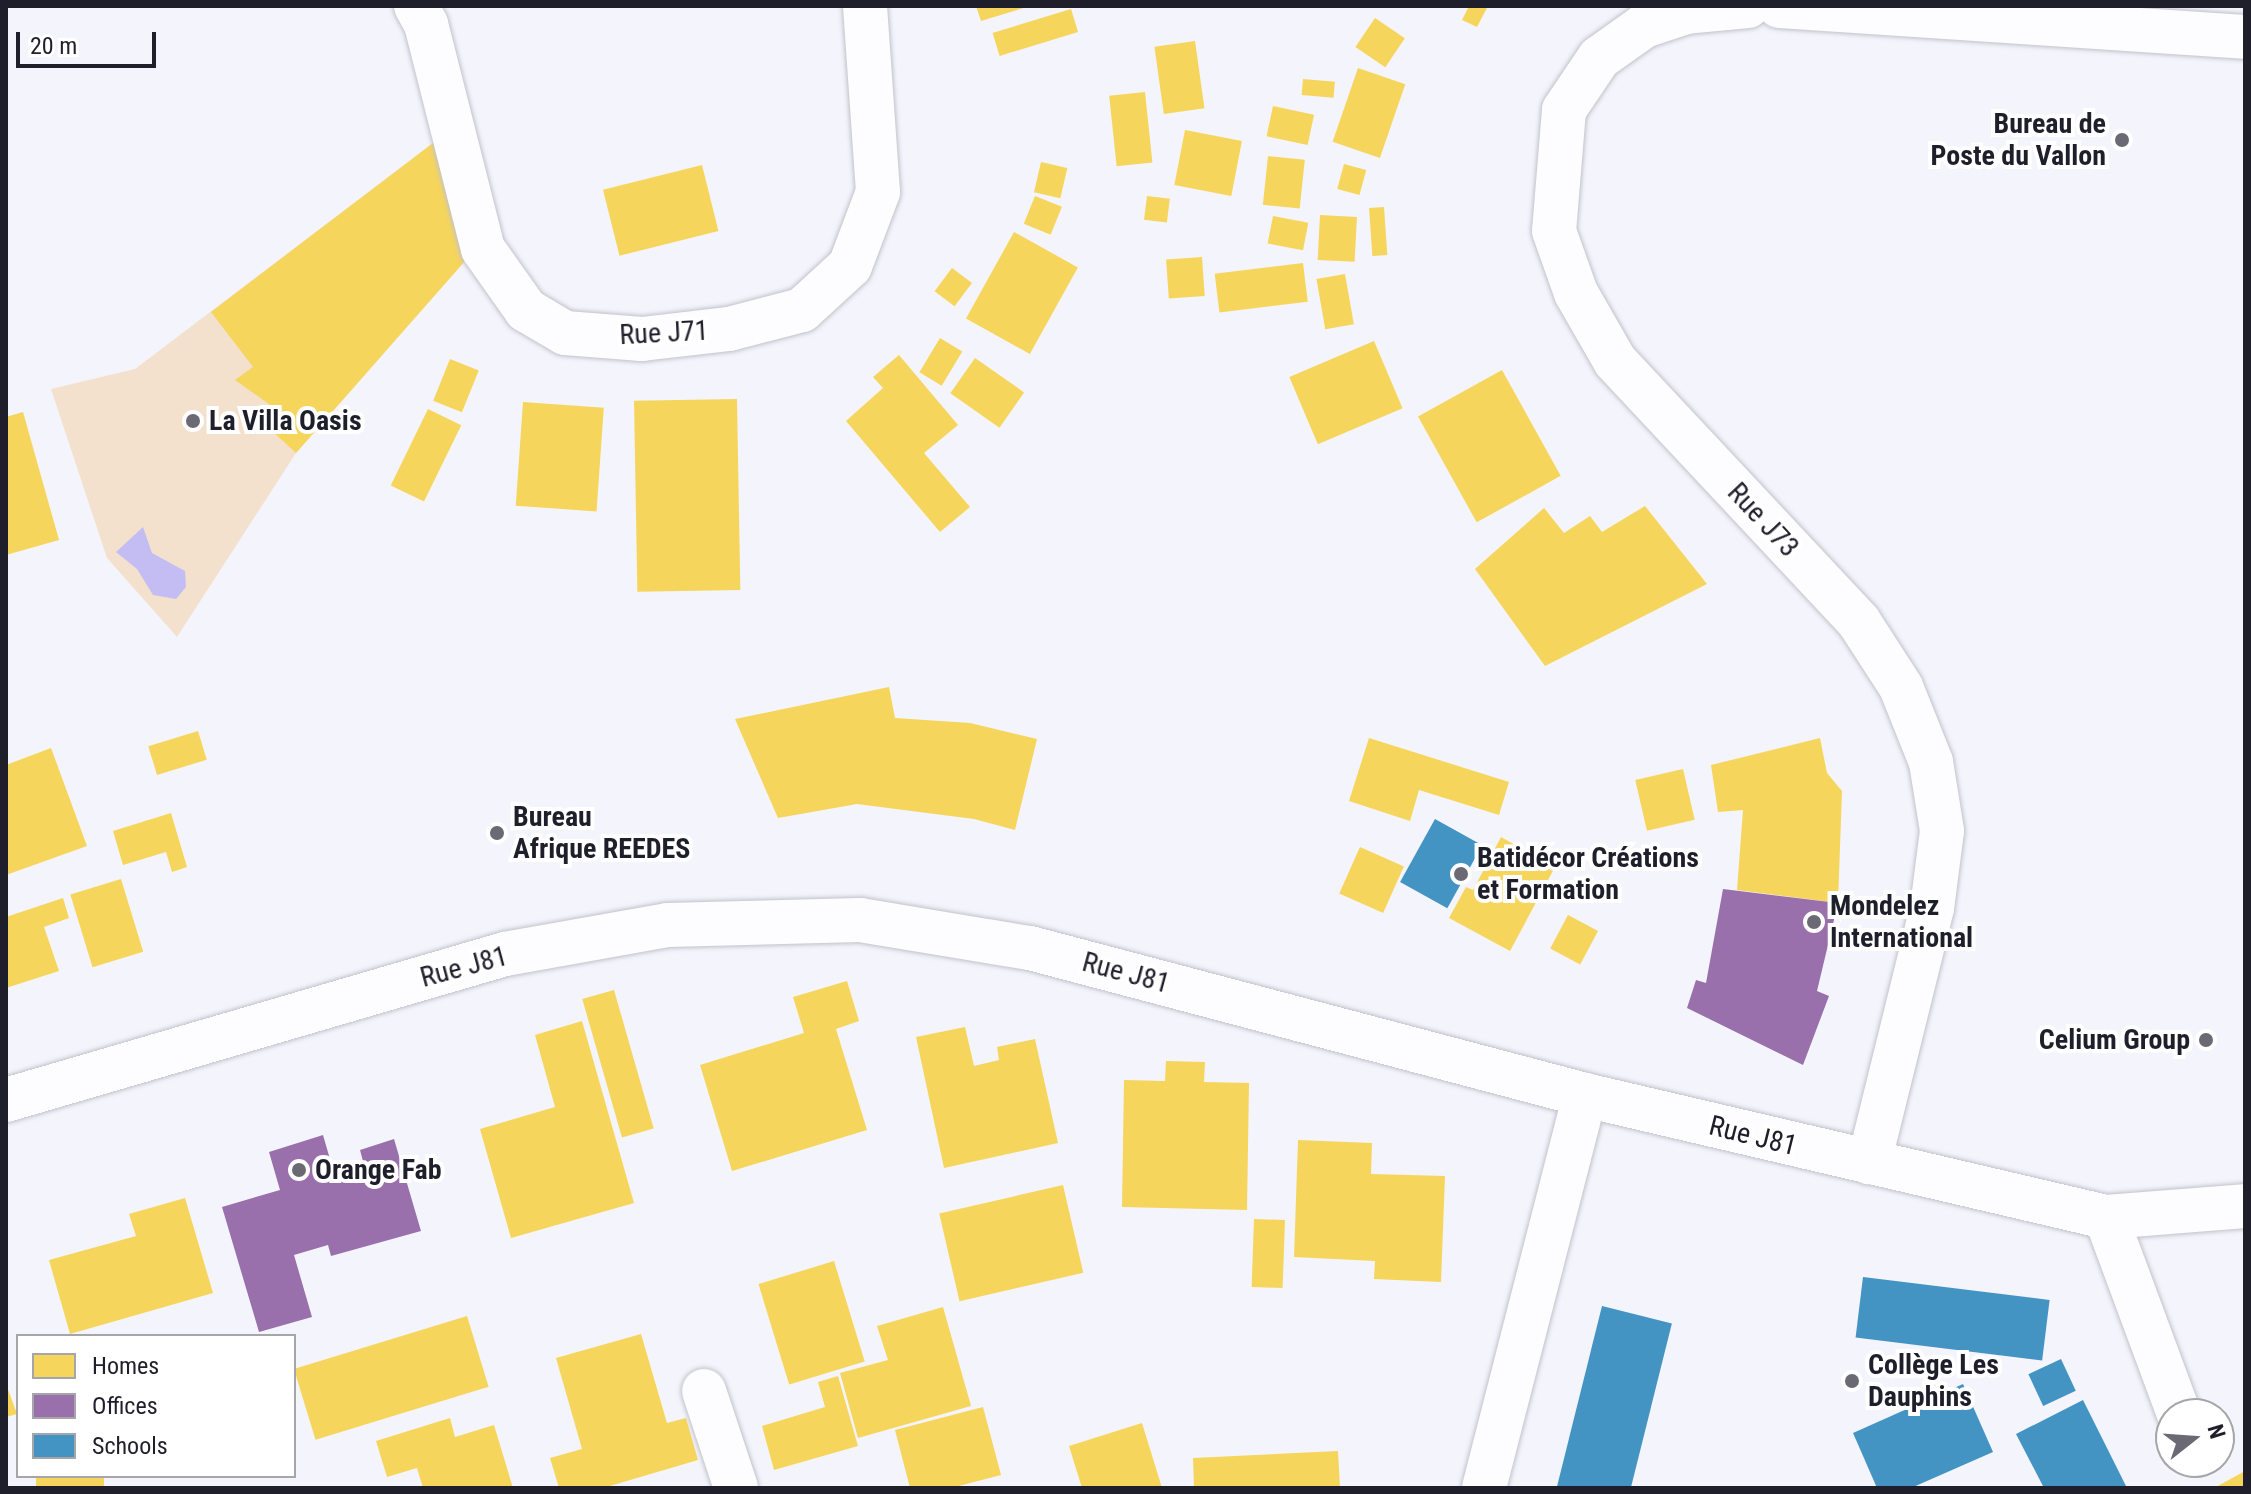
<!DOCTYPE html>
<html>
<head>
<meta charset="utf-8">
<style>
	body { margin:0 }
	#map { position:relative; width:2251px; height:1494px; overflow:hidden; background:#f4f4fc; font-family:"Roboto Condensed",sans-serif }
	div>[style] { position:absolute }
	.green>* { inset:0; background:#f3e1cd }
	.water>* { inset:0; background:#c3bdf4 }
	.homes>* { inset:0; background:#f6d55c; transform-origin:0 0 }
	.offices>* { inset:0; background:#9970ab }
	.schools>* { inset:0; background:#4393c3; transform-origin:0 0 }
	.roads { filter:drop-shadow(0 0 2px #c2c2cc) drop-shadow(0 0 2px #c2c2cc) }
	.minor>* { height:44px; margin:-22px; padding:0 22px; transform-origin:22px; border-radius:22px; background:#fdfdff }
	.dots>* { width:22px; height:22px; translate:-50% -50%; box-sizing:border-box; border:4px solid #fff; border-radius:50% }
	span { translate:-50% -50%; white-space:nowrap; text-align:center; line-height:1.15; -webkit-text-stroke:8px #fff; paint-order:stroke }
	.poi-label { font-size:28px; color:#1f1e2b; font-weight:700 }
	.right { translate:-100% -50%; text-align:right }
	.left { translate:0 -50%; text-align:left }
	.street-label { font-size:28px; color:#1f1e2b }
	.frame { position:absolute; inset:0; border:8px solid #1f1e2b; pointer-events:none }
	.legend { position:absolute; left:16px; top:1334px; width:280px; height:144px; box-sizing:border-box; background:#fff; border:2px solid #a5a5aa; margin:0; padding:10px 14px; list-style:none; font-size:24px; color:#1f1e2b }
	.legend li { display:flex; align-items:center; gap:16px; height:40px }
	.legend b { width:40px; border:2px solid #a5a5aa }
	.north { position:absolute; left:2155px; top:1398px; width:80px; height:80px; box-sizing:border-box; background:#fff; border:2px solid #a5a5aa; border-radius:50%; rotate:73deg; font-size:22px; font-weight:700; line-height:32px; text-align:center; color:#1f1e2b }
	.north::after { content:''; display:block; margin:auto; width:28px; height:36px; background:#6a6974; clip-path:polygon(50% 0,100% 100%,50% 72%,0 100%) }
	.scale { position:absolute; left:16px; top:32px; width:140px; height:36px; box-sizing:border-box; border:4px solid #1f1e2b; border-top:0; padding-left:10px; font-size:24px; line-height:28px; white-space:nowrap; color:#1f1e2b; -webkit-text-stroke:6px #fff; paint-order:stroke }
</style>
</head>
<body>
<div id="map">
	<div class="green">
		<div style="clip-path:polygon(437px 140px,465px 261px,296px 453px,177px 637px,107px 558px,51px 389px,135px 369px)"></div>
	</div>
	<div class="water">
		<div style="clip-path:polygon(143px 527px,152px 553px,185px 571px,186px 587px,176px 599px,153px 595px,137px 569px,116px 552px)"></div>
	</div>
	<div class="homes">
		<div style="clip-path:polygon(976px 6px,1027px 6px,1027px 7px,981px 21px)"></div>
		<div style="clip-path:polygon(1469px 6px,1488px 6px,1477px 27px,1462px 20px)"></div>
		<div style="left:1071px;top:9px;width:24px;height:82px;rotate:73deg"></div>
		<div style="left:1375px;top:18px;width:36px;height:35px;rotate:34deg"></div>
		<div style="left:1195px;top:41px;width:68px;height:41px;rotate:82deg"></div>
		<div style="left:1358px;top:68px;width:50px;height:78px;rotate:19deg"></div>
		<div style="left:1303px;top:79px;width:32px;height:16px;rotate:5deg"></div>
		<div style="left:1145px;top:92px;width:71px;height:36px;rotate:84deg"></div>
		<div style="left:1273px;top:106px;width:42px;height:31px;rotate:12deg"></div>
		<div style="left:1185px;top:130px;width:58px;height:56px;rotate:11deg"></div>
		<div style="clip-path:polygon(437px 140px,465px 261px,296px 453px,271px 430px,283px 414px,235px 380px,253px 367px,211px 312px)"></div>
		<div style="left:1268px;top:156px;width:37px;height:49px;rotate:6deg"></div>
		<div style="left:1041px;top:162px;width:27px;height:31px;rotate:13deg"></div>
		<div style="left:1344px;top:164px;width:23px;height:26px;rotate:15deg"></div>
		<div style="left:702px;top:165px;width:68px;height:102px;rotate:76deg"></div>
		<div style="left:1035px;top:196px;width:29px;height:30px;rotate:22deg"></div>
		<div style="left:1147px;top:196px;width:23px;height:24px;rotate:7deg"></div>
		<div style="left:1384px;top:207px;width:48px;height:15px;rotate:86deg"></div>
		<div style="left:1320px;top:215px;width:37px;height:45px;rotate:3deg"></div>
		<div style="left:1273px;top:216px;width:36px;height:28px;rotate:11deg"></div>
		<div style="left:1014px;top:232px;width:73px;height:99px;rotate:29deg"></div>
		<div style="left:1202px;top:257px;width:39px;height:36px;rotate:86deg"></div>
		<div style="left:1303px;top:263px;width:39px;height:89px;rotate:83deg"></div>
		<div style="left:952px;top:268px;width:25px;height:29px;rotate:37deg"></div>
		<div style="left:1345px;top:274px;width:51px;height:29px;rotate:80deg"></div>
		<div style="left:940px;top:338px;width:26px;height:40px;rotate:31deg"></div>
		<div style="left:1374px;top:341px;width:73px;height:92px;rotate:67deg"></div>
		<div style="clip-path:polygon(899px 355px,958px 425px,924px 453px,970px 507px,940px 532px,846px 421px,883px 388px,873px 377px)"></div>
		<div style="left:975px;top:358px;width:60px;height:43px;rotate:35deg"></div>
		<div style="left:450px;top:359px;width:31px;height:45px;rotate:22deg"></div>
		<div style="left:1502px;top:370px;width:121px;height:96px;rotate:61deg"></div>
		<div style="left:737px;top:399px;width:191px;height:103px;rotate:89deg"></div>
		<div style="left:523px;top:402px;width:81px;height:104px;rotate:4deg"></div>
		<div style="left:428px;top:409px;width:37px;height:85px;rotate:26deg"></div>
		<div style="clip-path:polygon(23px 412px,59px 540px,6px 555px,6px 417px)"></div>
		<div style="clip-path:polygon(1645px 506px,1707px 584px,1545px 666px,1475px 569px,1544px 508px,1564px 533px,1590px 516px,1602px 532px)"></div>
		<div style="clip-path:polygon(889px 687px,895px 718px,970px 723px,1037px 739px,1015px 830px,974px 819px,857px 804px,778px 818px,735px 719px)"></div>
		<div style="left:198px;top:731px;width:30px;height:52px;rotate:73deg"></div>
		<div style="clip-path:polygon(1369px 738px,1509px 782px,1499px 815px,1419px 790px,1410px 821px,1349px 801px)"></div>
		<div style="clip-path:polygon(1820px 738px,1827px 773px,1842px 791px,1838px 903px,1737px 890px,1743px 810px,1718px 812px,1711px 765px)"></div>
		<div style="clip-path:polygon(51px 748px,87px 846px,6px 875px,6px 765px)"></div>
		<div style="left:1683px;top:769px;width:52px;height:49px;rotate:77deg"></div>
		<div style="clip-path:polygon(171px 813px,187px 867px,172px 872px,166px 852px,123px 865px,113px 831px)"></div>
		<div style="clip-path:polygon(1501px 837px,1555px 867px,1510px 951px,1449px 918px,1466px 887px,1473px 890px)"></div>
		<div style="left:1360px;top:847px;width:48px;height:51px;rotate:24deg"></div>
		<div style="left:121px;top:879px;width:76px;height:53px;rotate:73deg"></div>
		<div style="clip-path:polygon(63px 898px,69px 918px,44px 927px,59px 971px,6px 988px,6px 917px)"></div>
		<div style="left:1568px;top:915px;width:34px;height:38px;rotate:28deg"></div>
		<div style="clip-path:polygon(847px 981px,859px 1021px,836px 1029px,867px 1130px,732px 1171px,700px 1065px,804px 1033px,793px 997px)"></div>
		<div style="left:614px;top:990px;width:144px;height:33px;rotate:74deg"></div>
		<div style="clip-path:polygon(582px 1021px,634px 1203px,511px 1238px,480px 1129px,555px 1107px,535px 1035px)"></div>
		<div style="clip-path:polygon(965px 1027px,974px 1066px,999px 1060px,997px 1047px,1035px 1039px,1058px 1143px,944px 1168px,916px 1037px)"></div>
		<div style="clip-path:polygon(1166px 1061px,1205px 1062px,1204px 1082px,1249px 1083px,1247px 1210px,1122px 1207px,1124px 1080px,1165px 1081px)"></div>
		<div style="clip-path:polygon(1298px 1140px,1372px 1143px,1371px 1174px,1445px 1176px,1441px 1282px,1374px 1279px,1375px 1261px,1294px 1257px)"></div>
		<div style="left:1063px;top:1185px;width:90px;height:127px;rotate:77deg"></div>
		<div style="clip-path:polygon(185px 1198px,213px 1293px,70px 1334px,49px 1260px,136px 1236px,129px 1214px)"></div>
		<div style="left:1254px;top:1219px;width:31px;height:68px;rotate:2deg"></div>
		<div style="left:834px;top:1261px;width:105px;height:79px;rotate:73deg"></div>
		<div style="clip-path:polygon(943px 1307px,971px 1406px,858px 1438px,840px 1373px,888px 1360px,877px 1326px)"></div>
		<div style="left:467px;top:1316px;width:74px;height:181px;rotate:73deg"></div>
		<div style="clip-path:polygon(641px 1334px,667px 1423px,686px 1418px,698px 1460px,603px 1488px,559px 1488px,550px 1458px,582px 1449px,556px 1358px)"></div>
		<div style="clip-path:polygon(838px 1376px,858px 1446px,774px 1470px,762px 1426px,825px 1407px,818px 1382px)"></div>
		<div style="clip-path:polygon(6px 1384px,17px 1414px,6px 1417px)"></div>
		<div style="clip-path:polygon(983px 1407px,1001px 1475px,951px 1488px,910px 1488px,895px 1430px)"></div>
		<div style="clip-path:polygon(450px 1418px,455px 1437px,494px 1425px,513px 1488px,423px 1488px,417px 1468px,387px 1477px,376px 1441px)"></div>
		<div style="clip-path:polygon(1142px 1423px,1162px 1488px,1082px 1488px,1069px 1446px)"></div>
		<div style="clip-path:polygon(1338px 1451px,1340px 1488px,1194px 1488px,1193px 1458px)"></div>
		<div style="clip-path:polygon(2245px 1471px,2245px 1488px,2214px 1488px)"></div>
		<div style="left:36px;top:1476px;width:68px;height:13px"></div>
	</div>
	<div class="offices">
		<div style="clip-path:polygon(1723px 889px,1838px 903px,1817px 991px,1829px 996px,1803px 1065px,1687px 1008px,1696px 980px,1706px 983px)"></div>
		<div style="clip-path:polygon(323px 1135px,334px 1173px,364px 1165px,360px 1150px,394px 1139px,421px 1231px,331px 1256px,328px 1245px,294px 1255px,312px 1317px,259px 1332px,222px 1207px,280px 1190px,269px 1152px)"></div>
	</div>
	<div class="schools">
		<div style="left:1435px;top:819px;width:54px;height:72px;rotate:29deg"></div>
		<div style="left:1863px;top:1277px;width:188px;height:61px;rotate:7deg"></div>
		<div style="left:1602px;top:1306px;width:72px;height:187px;rotate:14deg"></div>
		<div style="left:2061px;top:1359px;width:35px;height:36px;rotate:65deg"></div>
		<div style="clip-path:polygon(1963px 1384px,1993px 1452px,1911px 1488px,1877px 1488px,1853px 1433px)"></div>
		<div style="clip-path:polygon(2083px 1400px,2127px 1488px,2044px 1488px,2016px 1434px)"></div>
	</div>
	<div class="roads">
		<div class="minor">
			<div style="left:416px;top:6px;width:21px;rotate:61deg"></div>
			<div style="left:426px;top:24px;width:232px;rotate:75.8deg"></div>
			<div style="left:483px;top:249px;width:75px;rotate:54.8deg"></div>
			<div style="left:526px;top:310px;width:45px;rotate:30.5deg"></div>
			<div style="left:565px;top:333px;width:77px;rotate:4.5deg"></div>
			<div style="left:642px;top:339px;width:88px;rotate:-6.6deg"></div>
			<div style="left:729px;top:329px;width:75px;rotate:-14.6deg"></div>
			<div style="left:802px;top:310px;width:65px;rotate:-42.5deg"></div>
			<div style="left:850px;top:266px;width:79px;rotate:-69.3deg"></div>
			<div style="left:878px;top:192px;width:186px;rotate:-94deg"></div>
			<div style="left:1748px;top:6px;width:62px;rotate:174.5deg"></div>
			<div style="left:1686px;top:12px;width:44px;rotate:161.6deg"></div>
			<div style="left:1644px;top:26px;width:55px;rotate:144.6deg"></div>
			<div style="left:1599px;top:58px;width:63px;rotate:123.9deg"></div>
			<div style="left:1564px;top:110px;width:121px;rotate:94.7deg"></div>
			<div style="left:1554px;top:231px;width:66px;rotate:70.5deg"></div>
			<div style="left:1576px;top:293px;width:78px;rotate:60.2deg"></div>
			<div style="left:1615px;top:361px;width:357px;rotate:46.9deg"></div>
			<div style="left:1859px;top:622px;width:77px;rotate:57.1deg"></div>
			<div style="left:1901px;top:687px;width:81px;rotate:68.2deg"></div>
			<div style="left:1931px;top:762px;width:70px;rotate:80.9deg"></div>
			<div style="left:1942px;top:831px;width:78px;rotate:97.4deg"></div>
			<div style="left:1932px;top:908px;width:262px;rotate:103.9deg"></div>
			<div style="left:1779px;top:6px;width:467px;rotate:3.8deg"></div>
			<div style="left:6px;top:1100px;width:520px;rotate:-16.31deg"></div>
			<div style="left:505px;top:954px;width:166px;rotate:-10.1deg"></div>
			<div style="left:668px;top:925px;width:192px;rotate:-1.5deg"></div>
			<div style="left:860px;top:920px;width:172px;rotate:9.4deg"></div>
			<div style="left:1030px;top:948px;width:574px;rotate:14.83deg"></div>
			<div style="left:1585px;top:1095px;width:535px;rotate:13.18deg"></div>
			<div style="left:2106px;top:1217px;width:139px;rotate:-4.5deg"></div>
			<div style="left:2106px;top:1217px;width:210px;rotate:69.7deg"></div>
			<div style="left:704px;top:1391px;width:102px;rotate:71.7deg"></div>
			<div style="left:1484px;top:1488px;width:406px;rotate:-75.6deg"></div>
		</div>
	</div>
	<div class="dots">
		<div style="left:2122px;top:140px;background:#6a6974"></div>
		<div style="left:193px;top:421px;background:#6a6974"></div>
		<div style="left:497px;top:833px;background:#6a6974"></div>
		<div style="left:1461px;top:874px;background:#6a6974"></div>
		<div style="left:1814px;top:922px;background:#6a6974"></div>
		<div style="left:2206px;top:1040px;background:#6a6974"></div>
		<div style="left:299px;top:1170px;background:#6a6974"></div>
		<div style="left:1852px;top:1381px;background:#6a6974"></div>
	</div>
	<div class="poi-label">
		<span class="right" style="left:2106px;top:140px">Bureau de<br>Poste du Vallon</span>
		<span class="left" style="left:209px;top:421px">La Villa Oasis</span>
		<span class="left" style="left:513px;top:833px">Bureau<br>Afrique REEDES</span>
		<span class="left" style="left:1477px;top:874px">Batidécor Créations<br>et Formation</span>
		<span class="left" style="left:1830px;top:922px">Mondelez<br>International</span>
		<span class="right" style="left:2190px;top:1040px">Celium Group</span>
		<span class="left" style="left:315px;top:1170px">Orange Fab</span>
		<span class="left" style="left:1868px;top:1381px">Collège Les<br>Dauphins</span>
	</div>
	<div class="street-label">
		<span style="left:664px;top:333px;rotate:-3deg">Rue J71</span>
		<span style="left:1763px;top:520px;rotate:47deg">Rue J73</span>
		<span style="left:464px;top:967px;rotate:-15deg">Rue J81</span>
		<span style="left:1126px;top:973px;rotate:15deg">Rue J81</span>
		<span style="left:1753px;top:1136px;rotate:14deg">Rue J81</span>
	</div>
	<div class="frame"></div>
	<ul class="legend">
	<li><b style="height:22px;background:#f6d55c"></b>Homes</li>
	<li><b style="height:22px;background:#9970ab"></b>Offices</li>
	<li><b style="height:22px;background:#4393c3"></b>Schools</li>
	</ul>
	<div class="north">N</div>
	<div class="scale">20 m</div>
</div>
</body>
</html>
